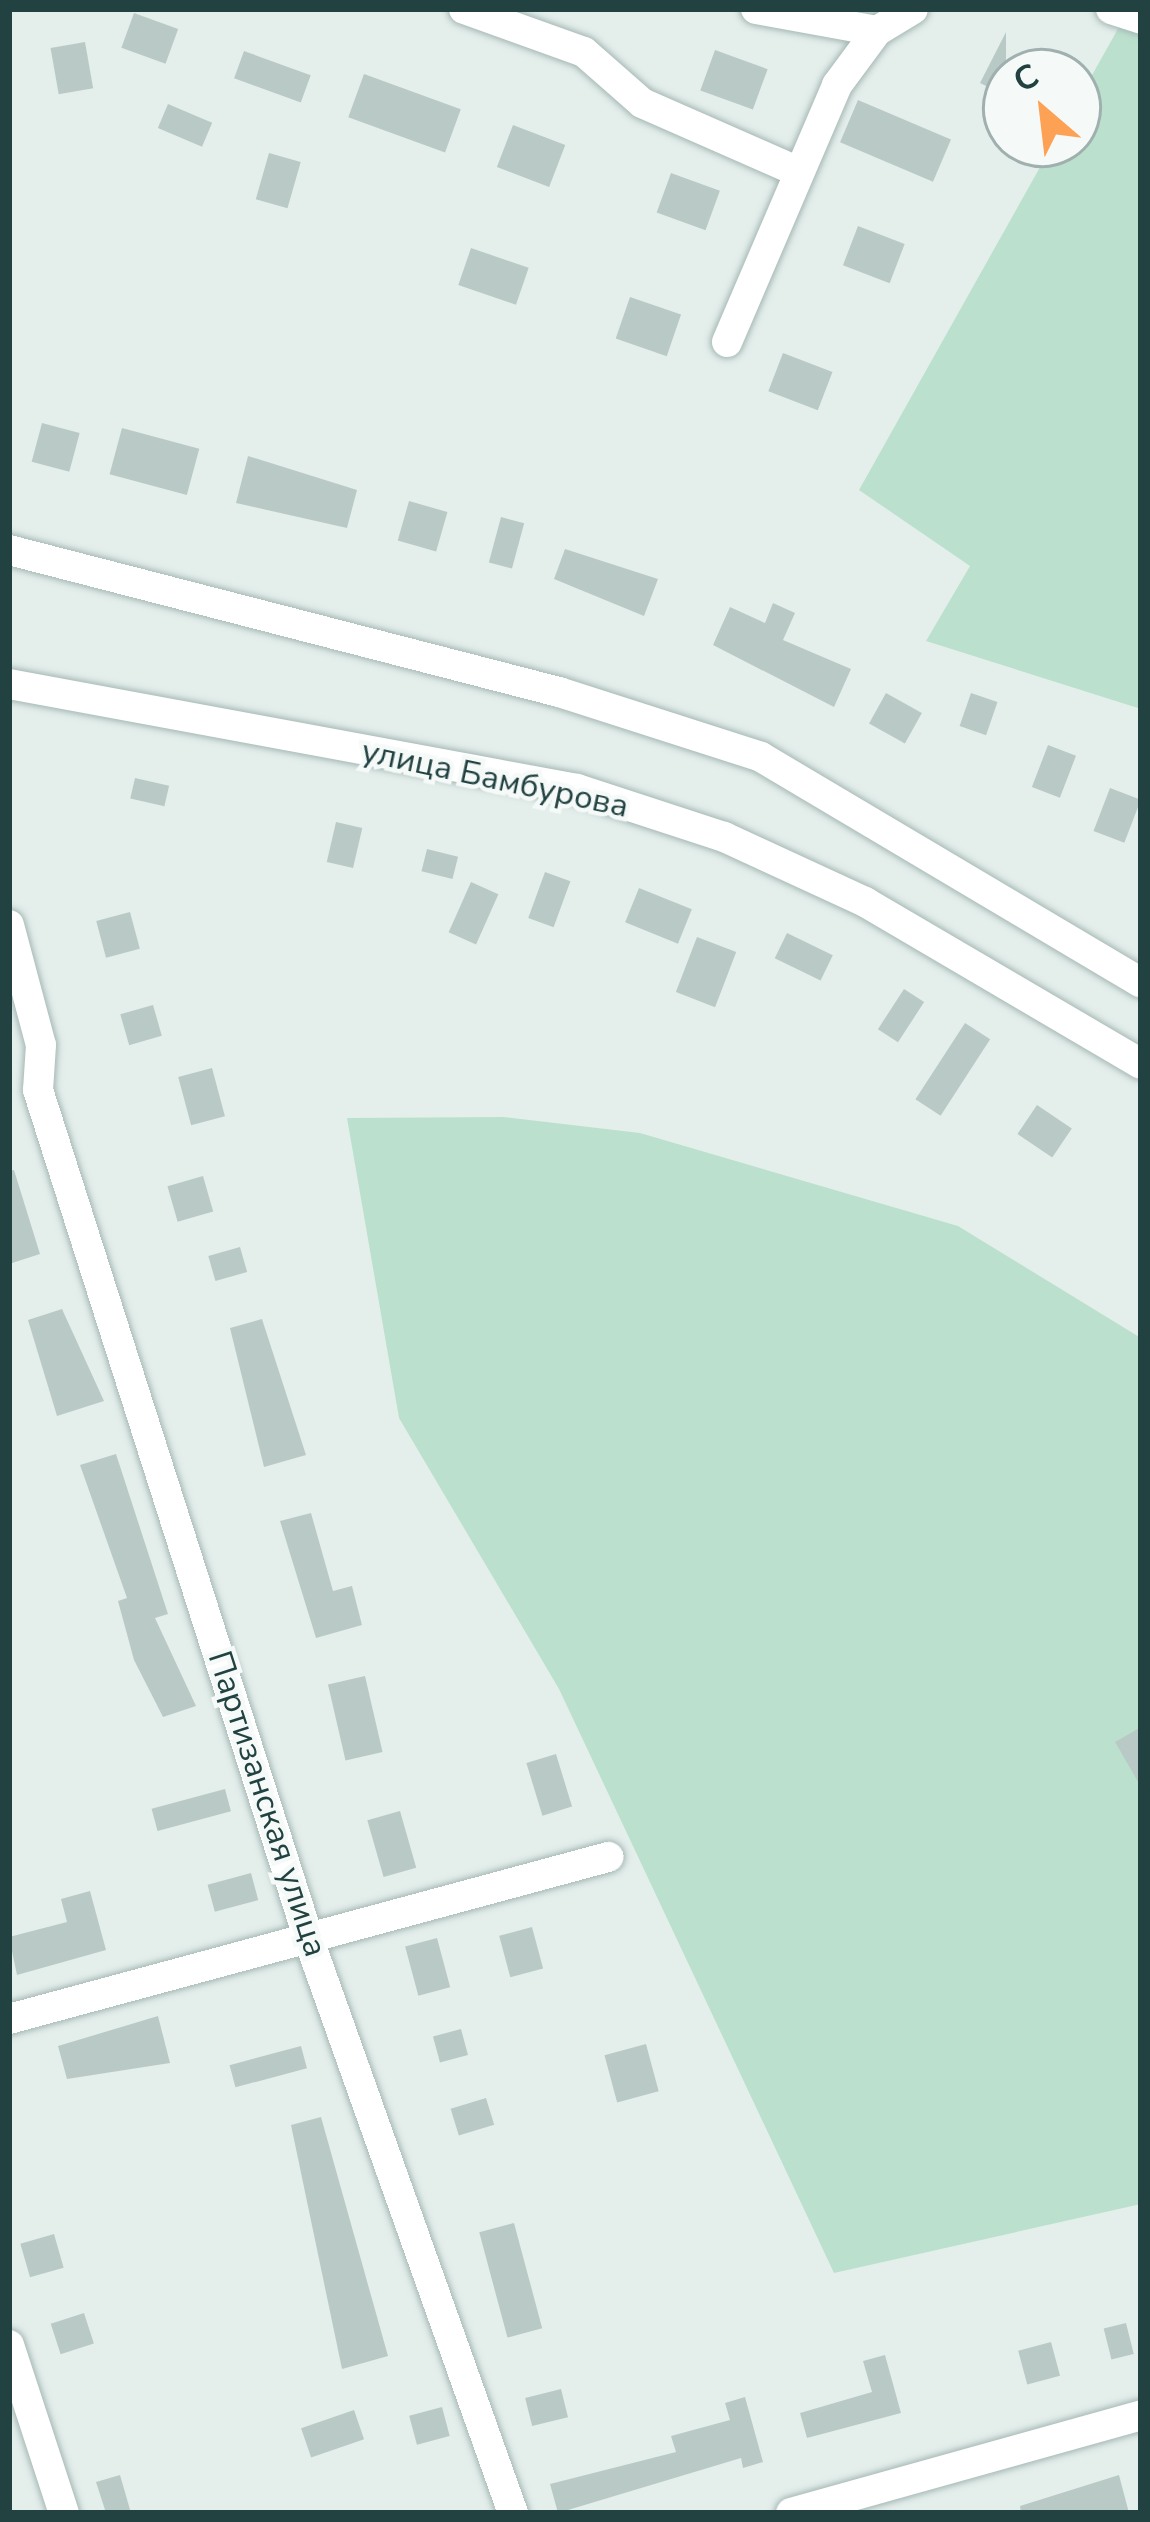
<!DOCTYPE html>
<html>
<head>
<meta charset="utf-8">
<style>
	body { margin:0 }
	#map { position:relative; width:1150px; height:2522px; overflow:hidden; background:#e4efec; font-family:"Nunito Sans",sans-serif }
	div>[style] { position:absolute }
	.green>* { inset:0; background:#bbe1ce }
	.building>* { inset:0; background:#b9cac6; transform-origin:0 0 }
	.roads { filter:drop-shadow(0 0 3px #a6b8b5) drop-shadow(0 0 3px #a6b8b5) }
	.minor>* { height:30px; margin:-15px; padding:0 15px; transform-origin:15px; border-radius:15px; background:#fff }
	span { translate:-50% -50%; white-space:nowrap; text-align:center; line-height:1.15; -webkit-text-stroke:9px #f5faf9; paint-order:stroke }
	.street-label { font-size:33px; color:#214240 }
	.frame { position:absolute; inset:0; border:12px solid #214240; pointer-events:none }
	.north { position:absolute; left:982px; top:48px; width:120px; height:120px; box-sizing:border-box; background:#f5faf9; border:3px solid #a0b0af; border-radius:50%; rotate:332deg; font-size:33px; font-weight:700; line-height:48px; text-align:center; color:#214240 }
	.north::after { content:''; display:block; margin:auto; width:42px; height:54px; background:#fda254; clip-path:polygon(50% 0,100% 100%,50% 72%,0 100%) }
</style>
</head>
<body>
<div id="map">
	<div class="green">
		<div style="clip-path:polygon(1119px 27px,1141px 34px,1141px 709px,926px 641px,970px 566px,859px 490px,1053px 144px,1078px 144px,1078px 100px)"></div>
		<div style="clip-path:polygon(503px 1117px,640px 1133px,958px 1226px,1141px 1338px,1141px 2204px,834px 2273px,559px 1689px,399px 1418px,347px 1118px)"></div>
	</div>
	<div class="building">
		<div style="left:134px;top:13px;width:47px;height:37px;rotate:20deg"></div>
		<div style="clip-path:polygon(1006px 32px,1006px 96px,980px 83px)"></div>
		<div style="left:85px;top:42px;width:47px;height:35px;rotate:80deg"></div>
		<div style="left:715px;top:50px;width:56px;height:43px;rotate:20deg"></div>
		<div style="left:244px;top:51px;width:71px;height:29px;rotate:20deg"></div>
		<div style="left:364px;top:74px;width:103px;height:46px;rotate:20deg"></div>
		<div style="left:858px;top:100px;width:101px;height:46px;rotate:23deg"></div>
		<div style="left:168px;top:104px;width:48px;height:26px;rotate:23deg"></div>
		<div style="left:513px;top:125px;width:56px;height:45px;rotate:21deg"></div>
		<div style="left:269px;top:153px;width:33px;height:48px;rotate:16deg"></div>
		<div style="left:671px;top:173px;width:52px;height:42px;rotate:20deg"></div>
		<div style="left:858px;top:226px;width:50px;height:42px;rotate:21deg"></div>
		<div style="left:471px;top:248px;width:61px;height:39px;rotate:19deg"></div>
		<div style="left:630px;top:297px;width:54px;height:44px;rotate:19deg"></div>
		<div style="left:783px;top:353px;width:53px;height:41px;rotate:21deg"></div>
		<div style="left:42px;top:423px;width:39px;height:40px;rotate:15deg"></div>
		<div style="left:122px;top:428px;width:80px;height:48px;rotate:15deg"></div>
		<div style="clip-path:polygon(248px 456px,357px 490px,347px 528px,236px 503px)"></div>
		<div style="left:409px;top:501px;width:40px;height:41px;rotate:16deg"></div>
		<div style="left:501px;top:517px;width:24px;height:47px;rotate:15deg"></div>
		<div style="clip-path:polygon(565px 549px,658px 579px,644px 616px,554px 579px)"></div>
		<div style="clip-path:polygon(773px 603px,795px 613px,783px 640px,851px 669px,834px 707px,713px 645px,730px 607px,765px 623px)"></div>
		<div style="left:886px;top:693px;width:41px;height:35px;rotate:29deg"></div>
		<div style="left:971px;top:693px;width:28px;height:35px;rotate:19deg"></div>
		<div style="left:1048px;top:745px;width:30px;height:45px;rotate:21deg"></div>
		<div style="left:135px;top:778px;width:35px;height:21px;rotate:13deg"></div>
		<div style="left:1110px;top:788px;width:33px;height:46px;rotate:21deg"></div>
		<div style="left:336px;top:822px;width:27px;height:41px;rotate:13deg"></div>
		<div style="left:427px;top:849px;width:32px;height:23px;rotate:14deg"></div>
		<div style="left:545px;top:872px;width:27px;height:49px;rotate:20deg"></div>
		<div style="left:471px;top:882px;width:30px;height:55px;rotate:24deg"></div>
		<div style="left:639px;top:888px;width:57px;height:37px;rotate:22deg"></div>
		<div style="left:130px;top:912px;width:38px;height:35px;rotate:75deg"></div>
		<div style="left:787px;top:933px;width:51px;height:28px;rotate:26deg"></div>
		<div style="left:697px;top:937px;width:42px;height:59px;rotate:21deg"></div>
		<div style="left:904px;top:989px;width:24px;height:48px;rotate:33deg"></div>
		<div style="left:153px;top:1005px;width:32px;height:34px;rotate:74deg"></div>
		<div style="left:965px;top:1023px;width:30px;height:91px;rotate:33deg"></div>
		<div style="left:212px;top:1068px;width:50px;height:35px;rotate:75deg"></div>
		<div style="left:1037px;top:1105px;width:42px;height:35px;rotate:34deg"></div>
		<div style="clip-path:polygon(14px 1170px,40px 1254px,9px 1264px,9px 1171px)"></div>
		<div style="left:203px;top:1176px;width:37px;height:37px;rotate:74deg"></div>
		<div style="left:240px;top:1247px;width:26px;height:33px;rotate:74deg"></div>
		<div style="clip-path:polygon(62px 1309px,104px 1401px,57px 1416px,28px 1320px)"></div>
		<div style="clip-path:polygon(262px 1319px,306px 1455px,264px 1467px,230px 1328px)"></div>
		<div style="clip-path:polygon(116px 1454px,168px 1614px,155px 1618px,196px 1706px,163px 1717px,134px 1660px,118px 1601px,127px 1598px,80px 1465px)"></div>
		<div style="clip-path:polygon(311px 1513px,333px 1591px,352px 1586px,362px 1625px,316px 1638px,280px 1521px)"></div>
		<div style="left:365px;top:1676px;width:78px;height:38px;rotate:77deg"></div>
		<div style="clip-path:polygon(1141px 1727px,1141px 1787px,1115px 1742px)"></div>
		<div style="left:556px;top:1754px;width:55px;height:31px;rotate:73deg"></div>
		<div style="left:225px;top:1789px;width:23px;height:76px;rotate:75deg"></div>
		<div style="left:400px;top:1811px;width:59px;height:34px;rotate:74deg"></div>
		<div style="left:251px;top:1873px;width:28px;height:45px;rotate:75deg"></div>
		<div style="clip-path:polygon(90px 1891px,106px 1950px,17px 1975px,9px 1937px,67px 1922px,61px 1899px)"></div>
		<div style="left:532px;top:1927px;width:43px;height:34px;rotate:75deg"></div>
		<div style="left:437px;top:1938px;width:51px;height:33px;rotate:75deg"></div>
		<div style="clip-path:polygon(158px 2016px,170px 2063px,67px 2079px,58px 2046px)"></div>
		<div style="left:461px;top:2029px;width:27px;height:29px;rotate:75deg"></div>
		<div style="left:646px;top:2044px;width:49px;height:43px;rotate:75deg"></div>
		<div style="left:301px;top:2046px;width:23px;height:74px;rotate:75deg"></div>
		<div style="left:486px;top:2098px;width:28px;height:37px;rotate:73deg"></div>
		<div style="clip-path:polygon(321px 2117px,388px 2356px,342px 2369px,291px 2125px)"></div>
		<div style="left:514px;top:2223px;width:109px;height:36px;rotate:75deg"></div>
		<div style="left:54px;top:2234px;width:35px;height:35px;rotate:74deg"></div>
		<div style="left:84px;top:2313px;width:32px;height:35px;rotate:72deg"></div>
		<div style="left:1126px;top:2323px;width:32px;height:23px;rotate:76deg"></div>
		<div style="left:1051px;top:2342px;width:35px;height:34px;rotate:75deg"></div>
		<div style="clip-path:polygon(885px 2355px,901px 2413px,807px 2438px,800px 2413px,872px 2392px,863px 2361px)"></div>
		<div style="left:561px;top:2389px;width:29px;height:37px;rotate:76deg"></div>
		<div style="clip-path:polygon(745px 2397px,763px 2462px,743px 2468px,741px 2458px,558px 2513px,550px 2484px,676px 2452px,671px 2436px,730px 2420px,725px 2403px)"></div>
		<div style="left:442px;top:2407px;width:30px;height:34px;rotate:75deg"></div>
		<div style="left:354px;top:2410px;width:31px;height:56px;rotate:71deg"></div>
		<div style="clip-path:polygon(120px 2475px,131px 2513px,106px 2513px,96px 2482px)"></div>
		<div style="clip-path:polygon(1119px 2475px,1129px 2513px,1021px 2513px,1020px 2506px)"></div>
	</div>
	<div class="roads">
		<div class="minor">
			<div style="left:464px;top:9px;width:127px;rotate:19.7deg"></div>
			<div style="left:584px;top:52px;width:77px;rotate:41.3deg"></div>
			<div style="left:642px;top:103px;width:164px;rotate:23.7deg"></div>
			<div style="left:756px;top:9px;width:123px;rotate:10.3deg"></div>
			<div style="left:1111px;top:9px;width:32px;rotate:18deg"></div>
			<div style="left:727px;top:342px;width:280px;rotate:-66.8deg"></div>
			<div style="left:837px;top:85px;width:67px;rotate:-53.5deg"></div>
			<div style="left:877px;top:31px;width:42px;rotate:-31.4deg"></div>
			<div style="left:9px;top:550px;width:568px;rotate:14.48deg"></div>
			<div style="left:559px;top:692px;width:212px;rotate:17.8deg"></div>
			<div style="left:761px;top:757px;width:442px;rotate:30.7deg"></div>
			<div style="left:9px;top:684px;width:578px;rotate:10.47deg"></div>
			<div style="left:577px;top:789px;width:155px;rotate:18.1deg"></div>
			<div style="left:724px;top:837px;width:155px;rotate:24.7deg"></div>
			<div style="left:865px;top:902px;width:320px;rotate:30.4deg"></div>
			<div style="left:9px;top:925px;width:124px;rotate:75.1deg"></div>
			<div style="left:41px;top:1045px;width:45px;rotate:93.8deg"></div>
			<div style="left:38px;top:1090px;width:895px;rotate:72.31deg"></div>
			<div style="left:310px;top:1943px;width:605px;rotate:70.4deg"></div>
			<div style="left:9px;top:2019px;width:621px;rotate:-15.13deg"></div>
			<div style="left:9px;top:2345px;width:177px;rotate:71.9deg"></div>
			<div style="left:791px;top:2513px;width:363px;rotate:-15.6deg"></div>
		</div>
	</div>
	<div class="street-label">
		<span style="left:495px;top:779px;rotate:12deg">улица Бамбурова</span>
		<span style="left:267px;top:1804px;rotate:72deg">Партизанская улица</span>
	</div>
	<div class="frame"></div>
	<div class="north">С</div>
</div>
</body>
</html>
